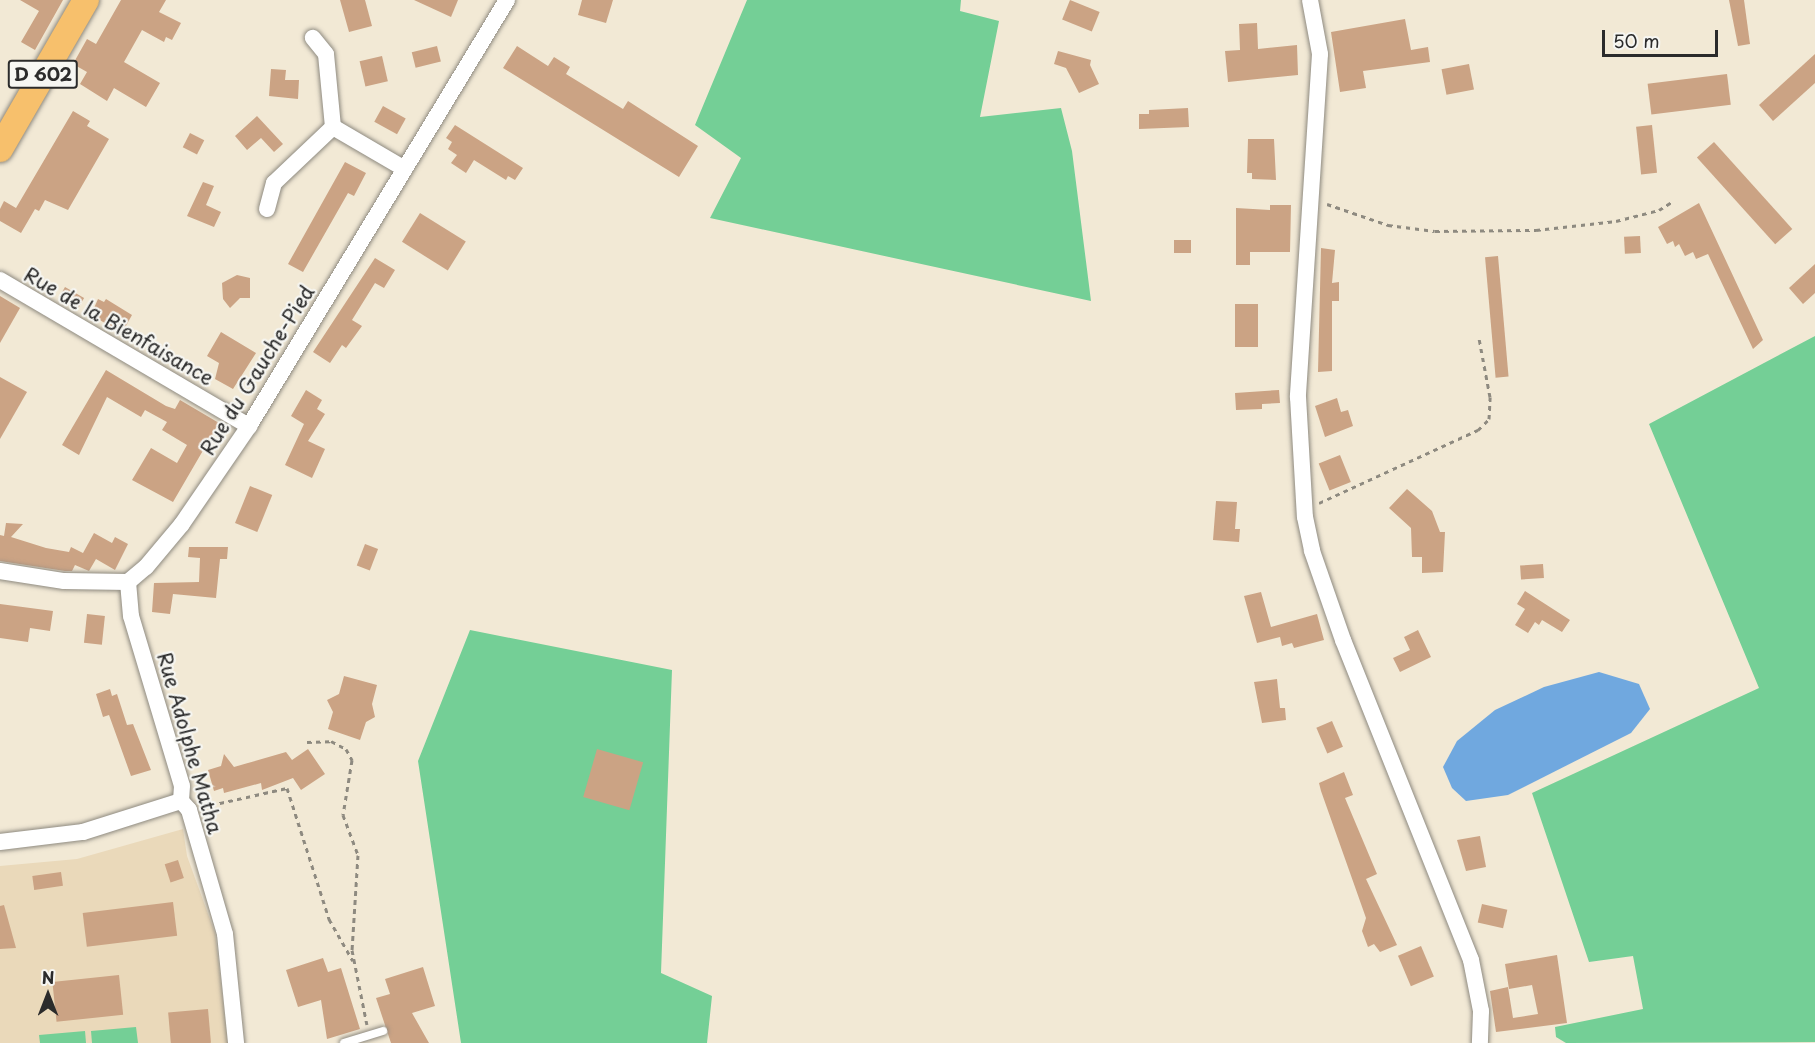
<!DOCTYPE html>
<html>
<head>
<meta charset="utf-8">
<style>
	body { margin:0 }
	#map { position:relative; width:1815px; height:1043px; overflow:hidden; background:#f2e9d5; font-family:"Playpen Sans",sans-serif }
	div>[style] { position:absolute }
	.built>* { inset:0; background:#ead9ba }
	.green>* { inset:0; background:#74cf96 }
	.water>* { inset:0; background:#70a8df }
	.building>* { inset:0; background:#cba384; transform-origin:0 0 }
	.path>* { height:3px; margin-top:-1.5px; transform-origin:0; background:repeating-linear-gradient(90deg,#8e8a80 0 4.5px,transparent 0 9px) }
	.roads { filter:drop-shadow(0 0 2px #8e8a80) drop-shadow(0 0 2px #8e8a80) }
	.service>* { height:8px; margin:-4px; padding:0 4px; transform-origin:4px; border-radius:4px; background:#fff }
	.minor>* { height:16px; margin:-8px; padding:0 8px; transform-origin:8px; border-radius:8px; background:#fff }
	.primary>* { height:26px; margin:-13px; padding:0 13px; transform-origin:13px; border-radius:13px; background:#f7c06c }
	span { translate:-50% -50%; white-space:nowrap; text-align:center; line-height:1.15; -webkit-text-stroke:4.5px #f6f6f2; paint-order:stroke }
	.shield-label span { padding:2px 4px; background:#f6f6f2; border:2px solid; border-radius:4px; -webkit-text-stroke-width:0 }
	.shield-label { font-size:18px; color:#2b2b2b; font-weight:700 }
	.street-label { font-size:20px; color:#2b2b2b }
	.north { position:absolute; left:18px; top:965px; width:60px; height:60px; -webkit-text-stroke:4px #f6f6f2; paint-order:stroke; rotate:0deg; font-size:16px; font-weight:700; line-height:24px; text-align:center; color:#2b2b2b }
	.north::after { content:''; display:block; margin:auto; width:21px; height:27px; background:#2b2b2b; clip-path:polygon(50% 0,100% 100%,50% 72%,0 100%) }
	.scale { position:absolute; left:1602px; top:30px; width:116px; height:27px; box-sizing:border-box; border:3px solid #2b2b2b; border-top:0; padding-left:8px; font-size:18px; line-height:21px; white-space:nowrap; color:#2b2b2b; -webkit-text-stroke:4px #f6f6f2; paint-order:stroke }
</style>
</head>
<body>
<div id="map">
	<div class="built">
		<div style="clip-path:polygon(183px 829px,187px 856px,215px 933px,228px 1043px,0 1043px,0 866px,77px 859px)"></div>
	</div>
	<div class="green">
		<div style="clip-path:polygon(747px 0,961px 0,960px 11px,999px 21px,980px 117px,1061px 108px,1072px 151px,1091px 301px,710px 218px,741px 158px,695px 125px)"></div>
		<div style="clip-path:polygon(1815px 336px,1815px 1042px,1566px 1043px,1556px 1037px,1555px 1027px,1643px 1009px,1633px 956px,1589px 962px,1532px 793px,1759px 688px,1649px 424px)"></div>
		<div style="clip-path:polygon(470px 630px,672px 670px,661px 973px,712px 996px,707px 1043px,461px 1043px,418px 761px)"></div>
		<div style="clip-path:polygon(136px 1027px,138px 1043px,92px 1043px,91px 1031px)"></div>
		<div style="clip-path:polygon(85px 1031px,86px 1043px,40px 1043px,39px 1035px)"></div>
	</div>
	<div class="water">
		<div style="clip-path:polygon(1599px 672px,1639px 684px,1650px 709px,1631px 733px,1508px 795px,1466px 801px,1452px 788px,1443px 767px,1457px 741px,1495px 710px,1544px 687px)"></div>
	</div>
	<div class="building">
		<div style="clip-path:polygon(20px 0,63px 0,35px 50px,21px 42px,39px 11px)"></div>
		<div style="clip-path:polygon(121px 0,166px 0,159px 12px,181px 23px,172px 40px,166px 37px,164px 42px,142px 30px,124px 62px,160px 83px,146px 107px,114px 88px,107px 101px,80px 84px,87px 72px,73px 64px,87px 39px,96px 44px)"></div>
		<div style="clip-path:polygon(340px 0,365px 0,372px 26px,349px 32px)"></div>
		<div style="clip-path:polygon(414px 0,458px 0,451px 17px)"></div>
		<div style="clip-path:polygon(582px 0,613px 0,606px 23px,578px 15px)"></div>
		<div style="left:1070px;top:0;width:32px;height:21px;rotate:22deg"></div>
		<div style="clip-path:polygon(1729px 0,1744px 0,1750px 44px,1738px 46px)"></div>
		<div style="clip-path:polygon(1405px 19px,1411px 50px,1428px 47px,1430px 62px,1363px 71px,1366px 88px,1340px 92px,1331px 32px)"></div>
		<div style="clip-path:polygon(1257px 23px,1258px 49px,1297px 45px,1298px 75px,1228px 82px,1225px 51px,1240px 50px,1239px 24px)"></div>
		<div style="left:437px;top:46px;width:16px;height:26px;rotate:76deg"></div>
		<div style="clip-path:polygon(517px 46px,548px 66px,554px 57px,570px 67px,566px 74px,623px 109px,628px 101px,698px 146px,679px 177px,503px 68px)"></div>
		<div style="clip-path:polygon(1058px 51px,1091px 60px,1090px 65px,1099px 84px,1079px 93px,1066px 68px,1054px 64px)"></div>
		<div style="clip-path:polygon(1815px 54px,1815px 83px,1773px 121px,1759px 105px)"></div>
		<div style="left:382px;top:56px;width:26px;height:23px;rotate:77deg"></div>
		<div style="left:1469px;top:64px;width:26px;height:28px;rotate:79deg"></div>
		<div style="clip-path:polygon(271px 69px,286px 70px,285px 80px,299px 80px,298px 99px,269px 96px)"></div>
		<div style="left:1727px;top:74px;width:31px;height:80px;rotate:83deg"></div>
		<div style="left:383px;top:106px;width:26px;height:18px;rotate:29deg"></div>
		<div style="clip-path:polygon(1188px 108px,1189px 127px,1139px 129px,1139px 114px,1149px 114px,1149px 110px)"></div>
		<div style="clip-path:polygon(73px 111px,90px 121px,87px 126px,109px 139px,68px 210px,45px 200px,39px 211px,35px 209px,21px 233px,0 221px,0 209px,4px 201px,16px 208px)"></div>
		<div style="clip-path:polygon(257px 116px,283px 144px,274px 152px,261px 138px,247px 150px,235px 136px)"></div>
		<div style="clip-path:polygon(455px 125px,523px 168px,515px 180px,508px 176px,506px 180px,474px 160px,466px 173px,451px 163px,457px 155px,448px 149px,452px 142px,446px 138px)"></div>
		<div style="left:1652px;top:125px;width:48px;height:16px;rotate:84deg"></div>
		<div style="left:190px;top:133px;width:16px;height:16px;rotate:27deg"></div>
		<div style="clip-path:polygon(1248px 139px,1274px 139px,1276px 180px,1252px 179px,1252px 173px,1247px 173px)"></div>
		<div style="left:1714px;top:142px;width:117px;height:23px;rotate:48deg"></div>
		<div style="clip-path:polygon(345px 162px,366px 173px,354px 196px,348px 193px,303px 272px,288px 264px)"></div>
		<div style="clip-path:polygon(203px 182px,214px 186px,206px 205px,221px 212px,214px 227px,187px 216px)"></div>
		<div style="clip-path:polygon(1699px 203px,1763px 340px,1753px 349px,1708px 254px,1696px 259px,1693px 252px,1685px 256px,1679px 244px,1675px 247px,1673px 241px,1667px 244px,1658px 227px)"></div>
		<div style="clip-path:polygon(1270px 205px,1291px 205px,1290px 252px,1250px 252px,1250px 265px,1236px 265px,1236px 208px,1270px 210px)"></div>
		<div style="left:420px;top:213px;width:54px;height:34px;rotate:32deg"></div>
		<div style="left:1640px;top:236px;width:17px;height:16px;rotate:87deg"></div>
		<div style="left:1174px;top:240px;width:17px;height:13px"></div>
		<div style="clip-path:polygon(1321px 248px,1335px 250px,1332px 283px,1339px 282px,1339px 301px,1332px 301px,1332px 371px,1318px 372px)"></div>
		<div style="left:1498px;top:256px;width:121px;height:13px;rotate:85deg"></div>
		<div style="clip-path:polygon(375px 258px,395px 270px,384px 288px,375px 283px,352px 320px,362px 326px,346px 348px,342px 345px,330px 363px,313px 352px)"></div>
		<div style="clip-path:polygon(1815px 264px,1815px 293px,1803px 304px,1789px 288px)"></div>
		<div style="clip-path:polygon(237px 275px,250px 278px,250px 298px,240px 298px,230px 308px,223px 299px,222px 283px)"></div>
		<div style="left:65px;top:287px;width:22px;height:12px;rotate:30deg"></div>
		<div style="clip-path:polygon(0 296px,20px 308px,0 343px)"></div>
		<div style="clip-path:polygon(98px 299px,104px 302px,106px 299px,132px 315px,122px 333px,91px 315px)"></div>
		<div style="left:1235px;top:304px;width:23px;height:43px"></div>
		<div style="clip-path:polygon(221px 332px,256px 353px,233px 389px,215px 379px,219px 363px,207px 356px)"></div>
		<div style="clip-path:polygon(106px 370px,166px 406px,175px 409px,180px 400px,219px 423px,173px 502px,132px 480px,151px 448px,177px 463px,187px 445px,162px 430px,167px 422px,145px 410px,141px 417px,107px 397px,79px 455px,62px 445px)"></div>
		<div style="clip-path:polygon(0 377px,27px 392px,0 439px)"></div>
		<div style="clip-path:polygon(306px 390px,322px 400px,317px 409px,325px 414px,308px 441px,325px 449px,312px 478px,285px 465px,304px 424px,291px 416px)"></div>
		<div style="clip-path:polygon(1279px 390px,1280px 403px,1262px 404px,1262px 409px,1236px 410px,1235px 393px)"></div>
		<div style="clip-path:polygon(1337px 398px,1341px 412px,1348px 410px,1353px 426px,1325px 437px,1315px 406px)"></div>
		<div style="left:1340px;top:455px;width:29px;height:23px;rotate:68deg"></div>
		<div style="left:250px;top:486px;width:24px;height:40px;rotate:22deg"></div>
		<div style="clip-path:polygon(1407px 489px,1432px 511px,1440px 532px,1445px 532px,1443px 572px,1422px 573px,1422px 557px,1412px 557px,1411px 528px,1389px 508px)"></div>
		<div style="clip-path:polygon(1216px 501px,1237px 502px,1235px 529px,1240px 529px,1239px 542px,1213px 540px)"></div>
		<div style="clip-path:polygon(6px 523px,23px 524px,11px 537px,46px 548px,69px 552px,71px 547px,83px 553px,94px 533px,112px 543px,115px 537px,128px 544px,115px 570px,96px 559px,89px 571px,75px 565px,72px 571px,65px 571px,0 561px,0 535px,4px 536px)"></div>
		<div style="left:365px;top:544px;width:14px;height:23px;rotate:21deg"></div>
		<div style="clip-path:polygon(189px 547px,228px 547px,227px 559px,220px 559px,216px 598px,173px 594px,170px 614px,152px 612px,154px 583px,199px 582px,200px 558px,188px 557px)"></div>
		<div style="left:1543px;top:564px;width:14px;height:23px;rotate:86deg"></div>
		<div style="clip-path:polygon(1525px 591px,1570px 620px,1562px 632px,1542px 620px,1539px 625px,1535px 622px,1528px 633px,1515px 625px,1525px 609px,1517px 604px)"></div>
		<div style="clip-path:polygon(1261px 592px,1271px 627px,1317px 614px,1324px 640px,1294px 648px,1292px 643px,1282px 646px,1280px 637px,1257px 643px,1244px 596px)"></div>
		<div style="clip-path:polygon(0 604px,53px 611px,50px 631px,30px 628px,28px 642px,0 638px)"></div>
		<div style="left:87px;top:614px;width:18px;height:29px;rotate:6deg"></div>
		<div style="clip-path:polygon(1418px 630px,1431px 657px,1400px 672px,1393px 658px,1410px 650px,1404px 637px)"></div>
		<div style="clip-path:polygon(344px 676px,377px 685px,372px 704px,375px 717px,366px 722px,360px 740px,328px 729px,333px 712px,327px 700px,339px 694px)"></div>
		<div style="clip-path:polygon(1277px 679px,1280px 708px,1285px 708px,1286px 720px,1262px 723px,1254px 682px)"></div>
		<div style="clip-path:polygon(110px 689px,112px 696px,117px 694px,127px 725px,133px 724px,151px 770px,131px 776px,109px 715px,103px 717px,96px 694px)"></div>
		<div style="left:1332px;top:721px;width:28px;height:17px;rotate:67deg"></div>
		<div style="clip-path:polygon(308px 749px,325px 774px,301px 790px,293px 778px,262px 790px,261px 783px,224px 793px,223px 788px,214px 791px,208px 770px,221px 766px,224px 754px,234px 767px,286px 752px,292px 760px)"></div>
		<div style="left:597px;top:749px;width:48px;height:50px;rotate:16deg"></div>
		<div style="clip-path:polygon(1344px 772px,1353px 795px,1345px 798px,1377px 874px,1366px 879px,1397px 945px,1380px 952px,1374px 944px,1368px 947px,1362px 931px,1366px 918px,1321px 791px,1319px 783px)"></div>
		<div style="clip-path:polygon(1480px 836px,1486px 867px,1466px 871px,1457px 840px)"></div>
		<div style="left:178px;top:860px;width:19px;height:14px;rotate:72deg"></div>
		<div style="left:61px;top:872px;width:14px;height:29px;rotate:82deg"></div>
		<div style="left:173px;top:902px;width:34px;height:91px;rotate:83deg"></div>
		<div style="left:1482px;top:904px;width:26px;height:19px;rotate:13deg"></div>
		<div style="clip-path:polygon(4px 905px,16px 948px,0 949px,0 906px)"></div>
		<div style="left:1421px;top:946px;width:33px;height:25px;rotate:67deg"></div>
		<div style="clip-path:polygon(1557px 955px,1567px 1023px,1496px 1032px,1490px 991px,1508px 987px,1513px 1018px,1538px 1014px,1532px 985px,1509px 989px,1505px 964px)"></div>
		<div style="clip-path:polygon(323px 958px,328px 972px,341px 968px,360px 1029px,327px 1039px,321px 1000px,298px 1007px,286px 970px)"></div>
		<div style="clip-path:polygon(423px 967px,435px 1006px,412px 1013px,429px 1043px,391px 1043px,376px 998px,390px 994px,385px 979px)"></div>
		<div style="left:119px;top:975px;width:40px;height:67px;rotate:84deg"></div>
		<div style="left:208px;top:1009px;width:34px;height:40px;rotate:85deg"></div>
	</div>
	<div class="path">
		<div style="left:1327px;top:204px;width:65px;rotate:19deg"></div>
		<div style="left:1388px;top:225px;width:47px;rotate:7.3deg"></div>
		<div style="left:1435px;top:231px;width:101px;rotate:-0.6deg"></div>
		<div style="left:1536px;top:230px;width:81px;rotate:-6.4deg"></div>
		<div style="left:1616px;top:221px;width:44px;rotate:-14.3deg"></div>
		<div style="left:1659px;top:210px;width:15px;rotate:-32deg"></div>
		<div style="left:1319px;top:503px;width:175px;rotate:-24.7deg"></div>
		<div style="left:1478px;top:430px;width:16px;rotate:-45deg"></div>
		<div style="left:1489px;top:419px;width:22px;rotate:-87deg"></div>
		<div style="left:1490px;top:397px;width:60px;rotate:-100.6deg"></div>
		<div style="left:307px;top:742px;width:24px;rotate:-2deg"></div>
		<div style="left:331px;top:741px;width:17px;rotate:28deg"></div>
		<div style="left:346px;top:749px;width:13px;rotate:61deg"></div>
		<div style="left:352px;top:760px;width:56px;rotate:99.3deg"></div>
		<div style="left:343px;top:815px;width:43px;rotate:69.4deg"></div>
		<div style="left:358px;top:855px;width:95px;rotate:93.6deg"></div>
		<div style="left:352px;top:950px;width:76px;rotate:78.7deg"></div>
		<div style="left:202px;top:807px;width:87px;rotate:-12.6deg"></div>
		<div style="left:287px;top:788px;width:138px;rotate:72.2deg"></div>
		<div style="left:329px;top:919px;width:48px;rotate:60.3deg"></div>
	</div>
	<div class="roads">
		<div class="service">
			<div style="left:344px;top:1043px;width:41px;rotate:-17.1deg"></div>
		</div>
		<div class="minor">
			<div style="left:1310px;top:0;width:55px;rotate:79.5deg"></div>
			<div style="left:1320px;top:54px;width:344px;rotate:93.7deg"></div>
			<div style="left:1298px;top:397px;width:120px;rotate:86.7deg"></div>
			<div style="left:1305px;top:517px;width:35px;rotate:78deg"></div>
			<div style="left:1312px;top:551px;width:94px;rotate:70.8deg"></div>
			<div style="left:1343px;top:640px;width:345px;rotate:68.2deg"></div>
			<div style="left:1471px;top:960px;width:52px;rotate:78.9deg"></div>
			<div style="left:1481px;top:1011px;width:32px;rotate:92deg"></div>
			<div style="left:333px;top:127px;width:83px;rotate:30.3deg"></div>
			<div style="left:267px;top:209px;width:27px;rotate:-75deg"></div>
			<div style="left:274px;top:183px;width:81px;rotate:-43.5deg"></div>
			<div style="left:333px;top:127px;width:73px;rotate:-95.5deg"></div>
			<div style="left:326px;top:54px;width:21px;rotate:-129deg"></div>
			<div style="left:0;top:280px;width:289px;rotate:30.4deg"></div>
			<div style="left:0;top:571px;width:65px;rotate:8.9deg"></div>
			<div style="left:64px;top:581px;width:64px;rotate:0.9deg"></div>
			<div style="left:128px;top:582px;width:34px;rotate:85deg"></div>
			<div style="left:131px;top:616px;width:177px;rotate:73.3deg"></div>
			<div style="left:182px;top:786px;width:15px;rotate:94deg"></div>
			<div style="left:181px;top:801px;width:12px;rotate:48deg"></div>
			<div style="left:189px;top:810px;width:129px;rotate:73.8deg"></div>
			<div style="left:225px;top:934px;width:110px;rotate:84.2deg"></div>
			<div style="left:128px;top:582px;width:23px;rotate:-40deg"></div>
			<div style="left:146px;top:567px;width:56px;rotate:-50.1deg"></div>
			<div style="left:182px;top:524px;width:119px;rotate:-55.6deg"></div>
			<div style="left:249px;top:426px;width:498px;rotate:-58.8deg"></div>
			<div style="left:0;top:842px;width:84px;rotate:-6.9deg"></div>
			<div style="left:83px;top:832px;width:103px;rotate:-17.6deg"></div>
		</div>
		<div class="primary">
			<div style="left:0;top:149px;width:172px;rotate:-60deg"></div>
		</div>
	</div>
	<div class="shield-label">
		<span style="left:43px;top:74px">D 602</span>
	</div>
	<div class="street-label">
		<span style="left:119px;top:326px;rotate:30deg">Rue de la Bienfaisance</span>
		<span style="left:257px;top:370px;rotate:-58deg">Rue du Gauche-Pied</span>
		<span style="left:190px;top:743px;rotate:74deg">Rue Adolphe Matha</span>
	</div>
	<div class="north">N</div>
	<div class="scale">50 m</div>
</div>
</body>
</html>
